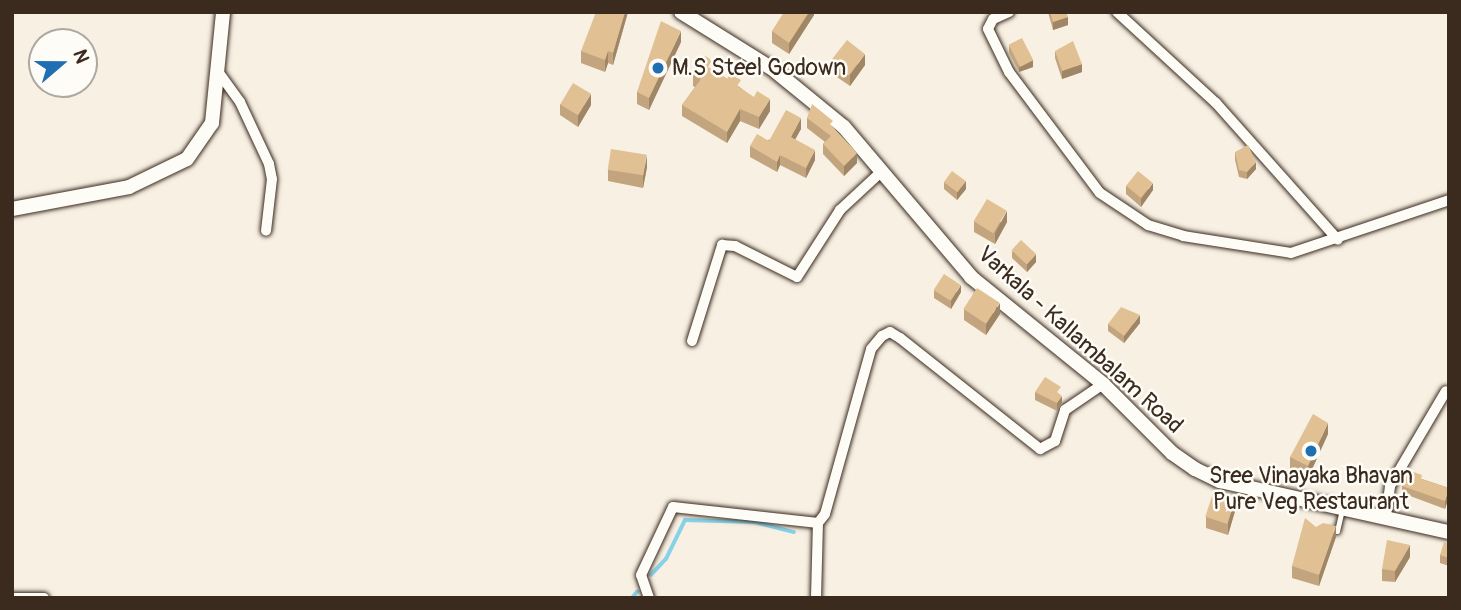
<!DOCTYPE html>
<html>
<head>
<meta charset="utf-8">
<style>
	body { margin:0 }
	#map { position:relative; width:1461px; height:610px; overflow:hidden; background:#f7f0e3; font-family:Pangolin,sans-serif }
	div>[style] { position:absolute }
	.stream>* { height:3.5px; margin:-1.75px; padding:0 1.75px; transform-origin:1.75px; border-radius:1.75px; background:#88d2e8 }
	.roads { filter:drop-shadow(0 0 2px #3b2a1e) drop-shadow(0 0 2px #3b2a1e) }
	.service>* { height:5px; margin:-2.5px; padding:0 2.5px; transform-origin:2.5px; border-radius:2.5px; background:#fdfcf7 }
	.minor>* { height:10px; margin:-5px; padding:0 5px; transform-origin:5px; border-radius:5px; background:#fdfcf7 }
	.secondary>* { height:14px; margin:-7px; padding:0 7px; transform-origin:7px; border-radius:7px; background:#fdfcf7 }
	.wall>* { inset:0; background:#c2a57e }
	.shaded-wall>* { inset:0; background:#9e8667 }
	.building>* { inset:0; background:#e1c093; transform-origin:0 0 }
	.dots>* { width:19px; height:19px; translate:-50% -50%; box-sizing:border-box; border:4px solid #fdfcf7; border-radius:50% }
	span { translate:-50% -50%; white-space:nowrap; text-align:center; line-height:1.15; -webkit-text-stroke:5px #fdfcf7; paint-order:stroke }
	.poi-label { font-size:23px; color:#3b2a1e }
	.left { translate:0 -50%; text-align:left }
	.street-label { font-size:23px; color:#3b2a1e }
	.frame { position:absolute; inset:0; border:14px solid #3b2a1e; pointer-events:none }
	.north { position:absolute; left:28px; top:28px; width:70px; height:70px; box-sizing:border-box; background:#fdfcf7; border:2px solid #afa8a0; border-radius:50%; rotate:70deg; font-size:19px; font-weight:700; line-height:28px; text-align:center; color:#3b2a1e }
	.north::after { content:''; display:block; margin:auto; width:24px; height:32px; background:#1f6fb2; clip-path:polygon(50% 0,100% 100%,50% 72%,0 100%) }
</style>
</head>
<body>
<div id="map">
	<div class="stream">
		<div style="left:651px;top:575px;width:22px;rotate:-47deg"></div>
		<div style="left:666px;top:559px;width:43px;rotate:-64deg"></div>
		<div style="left:685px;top:520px;width:70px;rotate:1.6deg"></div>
		<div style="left:755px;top:522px;width:40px;rotate:14.4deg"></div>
		<div style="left:632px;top:598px;width:8px;rotate:-50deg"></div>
	</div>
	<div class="roads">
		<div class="service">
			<div style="left:1331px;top:530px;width:6px;rotate:9deg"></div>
			<div style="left:1337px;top:531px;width:23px;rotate:-77deg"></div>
		</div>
		<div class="minor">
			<div style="left:1009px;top:12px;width:17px;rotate:156deg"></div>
			<div style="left:993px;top:19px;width:11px;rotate:117deg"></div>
			<div style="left:988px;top:29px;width:48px;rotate:64deg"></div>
			<div style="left:1009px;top:72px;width:151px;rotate:53.1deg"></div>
			<div style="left:1100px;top:193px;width:58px;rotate:33.7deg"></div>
			<div style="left:1148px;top:225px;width:37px;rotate:17deg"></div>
			<div style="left:1183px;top:236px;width:109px;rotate:8.9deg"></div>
			<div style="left:1291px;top:253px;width:167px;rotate:-18.5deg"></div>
			<div style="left:1117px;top:12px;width:134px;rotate:42.6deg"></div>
			<div style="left:1216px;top:103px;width:183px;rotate:48.3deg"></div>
			<div style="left:219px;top:73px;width:36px;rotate:54deg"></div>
			<div style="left:240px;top:102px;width:68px;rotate:64.9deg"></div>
			<div style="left:269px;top:164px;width:15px;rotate:79deg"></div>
			<div style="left:272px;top:179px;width:52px;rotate:96.6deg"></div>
			<div style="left:692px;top:341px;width:101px;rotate:-72.6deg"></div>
			<div style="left:722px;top:245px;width:13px;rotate:4deg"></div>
			<div style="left:735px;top:246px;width:69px;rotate:26.6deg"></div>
			<div style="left:797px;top:277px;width:80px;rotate:-57.3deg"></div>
			<div style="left:840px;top:210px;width:57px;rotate:-42.9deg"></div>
			<div style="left:1386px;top:515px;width:29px;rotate:-82deg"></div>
			<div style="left:1390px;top:486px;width:110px;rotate:-59.5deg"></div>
			<div style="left:12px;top:598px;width:32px"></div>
			<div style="left:649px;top:598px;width:24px;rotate:-109deg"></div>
			<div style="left:641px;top:575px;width:75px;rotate:-64.8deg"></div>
			<div style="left:673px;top:507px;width:146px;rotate:6.3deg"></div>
			<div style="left:818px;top:523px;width:11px;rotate:-52deg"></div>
			<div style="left:825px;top:514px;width:171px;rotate:-74.4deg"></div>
			<div style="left:871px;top:349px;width:17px;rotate:-50deg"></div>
			<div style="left:882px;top:336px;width:9px;rotate:-27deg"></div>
			<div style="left:890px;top:332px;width:12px;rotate:31deg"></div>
			<div style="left:900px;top:338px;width:179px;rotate:38.4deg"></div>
			<div style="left:1040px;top:449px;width:17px;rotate:-28deg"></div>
			<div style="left:1055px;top:441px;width:33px;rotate:-72deg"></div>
			<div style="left:1065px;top:410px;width:46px;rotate:-34.4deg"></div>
			<div style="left:816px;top:598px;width:75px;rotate:-88.5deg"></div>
		</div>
		<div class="secondary">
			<div style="left:681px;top:12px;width:110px;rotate:31.9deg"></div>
			<div style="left:774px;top:70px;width:90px;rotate:39.2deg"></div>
			<div style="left:844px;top:127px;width:197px;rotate:49.7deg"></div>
			<div style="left:971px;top:277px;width:170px;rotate:39deg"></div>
			<div style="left:1103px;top:384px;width:98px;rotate:45deg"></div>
			<div style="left:1172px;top:453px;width:28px;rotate:35deg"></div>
			<div style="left:1195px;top:469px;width:28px;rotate:26deg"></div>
			<div style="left:1220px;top:481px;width:235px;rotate:12.6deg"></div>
			<div style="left:12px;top:209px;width:119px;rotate:-10.6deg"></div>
			<div style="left:129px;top:187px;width:64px;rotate:-25.8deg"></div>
			<div style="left:187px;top:159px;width:44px;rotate:-55.2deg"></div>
			<div style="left:212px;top:123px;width:112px;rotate:-84.3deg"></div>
		</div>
	</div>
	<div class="wall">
		<div style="clip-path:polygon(628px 12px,613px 65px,608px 63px,605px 72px,581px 63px,581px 51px)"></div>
		<div style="clip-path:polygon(814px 12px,814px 15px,789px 54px,772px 43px,772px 31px)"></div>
		<div style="clip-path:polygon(1048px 12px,1066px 12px,1068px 25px,1053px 30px)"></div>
		<div style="clip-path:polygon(681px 42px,649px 110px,637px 104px,637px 92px)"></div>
		<div style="clip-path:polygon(1009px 45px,1033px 67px,1019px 72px,1009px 53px)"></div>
		<div style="clip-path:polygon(1055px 51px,1082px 72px,1062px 79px,1055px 58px)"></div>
		<div style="clip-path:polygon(831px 62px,865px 65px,850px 86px,831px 73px)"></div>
		<div style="clip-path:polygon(712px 69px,741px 88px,770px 111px,759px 129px,740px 121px,727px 143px,682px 116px,682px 105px,695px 87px,693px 86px,693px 75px)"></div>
		<div style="clip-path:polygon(560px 104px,591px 105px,578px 127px,560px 115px)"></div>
		<div style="clip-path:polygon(807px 118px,833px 127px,857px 163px,844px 176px,823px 154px,823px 144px,825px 142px,807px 128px)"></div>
		<div style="clip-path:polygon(801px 129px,795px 139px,815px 160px,806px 178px,780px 165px,777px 172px,750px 157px,750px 146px)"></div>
		<div style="clip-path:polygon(1235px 152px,1256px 169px,1247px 179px,1239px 177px,1235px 160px)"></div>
		<div style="clip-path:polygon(647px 167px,643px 188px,608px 181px,608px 170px)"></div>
		<div style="clip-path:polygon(944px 182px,966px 189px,957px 200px,944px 189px)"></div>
		<div style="clip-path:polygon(1126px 186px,1153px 190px,1141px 207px,1126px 194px)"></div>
		<div style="clip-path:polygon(974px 221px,1007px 222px,995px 244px,974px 232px)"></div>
		<div style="clip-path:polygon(1012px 251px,1036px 262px,1027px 272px,1012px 258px)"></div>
		<div style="clip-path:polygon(934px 290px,961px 292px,951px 309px,934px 298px)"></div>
		<div style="clip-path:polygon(964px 309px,1000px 314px,986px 335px,964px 320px)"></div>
		<div style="clip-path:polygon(1140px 323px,1124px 343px,1108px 331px,1108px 324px)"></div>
		<div style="clip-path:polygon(1035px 392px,1060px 395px,1062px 403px,1057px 411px,1035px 400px)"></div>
		<div style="clip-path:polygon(1328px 434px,1308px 478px,1290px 468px,1290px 457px)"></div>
		<div style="clip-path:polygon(1422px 479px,1449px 488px,1449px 496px,1445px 509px,1402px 493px,1402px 486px)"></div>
		<div style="clip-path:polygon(1235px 511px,1228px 535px,1206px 528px,1206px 517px)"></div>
		<div style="clip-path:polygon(1316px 527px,1336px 537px,1319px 586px,1292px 578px,1292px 566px)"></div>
		<div style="clip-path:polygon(1449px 544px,1449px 566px,1440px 563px,1440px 555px)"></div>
		<div style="clip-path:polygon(1410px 557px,1395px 582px,1382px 581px,1382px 569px)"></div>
	</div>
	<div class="shaded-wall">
		<div style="clip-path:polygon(625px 12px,628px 12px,613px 65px,613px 53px)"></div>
		<div style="clip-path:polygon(809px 12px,814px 12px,814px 15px,789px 54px,789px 43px)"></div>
		<div style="clip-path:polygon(1068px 17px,1068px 25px,1053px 30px,1053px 22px)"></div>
		<div style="clip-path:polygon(681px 31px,681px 42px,649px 110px,649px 98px)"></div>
		<div style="clip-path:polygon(608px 51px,608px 63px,605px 72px,605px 60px)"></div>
		<div style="clip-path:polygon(865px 54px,865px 65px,850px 86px,850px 75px)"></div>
		<div style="clip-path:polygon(1033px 60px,1033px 67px,1019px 72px,1019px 65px)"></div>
		<div style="clip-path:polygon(1082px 64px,1082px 72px,1062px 79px,1062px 71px)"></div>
		<div style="clip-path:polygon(591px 94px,591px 105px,578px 127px,578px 115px)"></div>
		<div style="clip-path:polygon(770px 99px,770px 111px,759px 129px,759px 117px)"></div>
		<div style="clip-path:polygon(740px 109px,740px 121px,727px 143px,727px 132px)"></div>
		<div style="clip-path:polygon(801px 118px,801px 129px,791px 147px,791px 137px)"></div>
		<div style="clip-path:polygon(815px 150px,815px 160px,806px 178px,806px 168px)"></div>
		<div style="clip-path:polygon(857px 153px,857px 163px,844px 176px,844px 166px)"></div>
		<div style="clip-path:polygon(647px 155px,647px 167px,643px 188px,643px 176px)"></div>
		<div style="clip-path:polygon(780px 155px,780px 165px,777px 172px,777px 162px)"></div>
		<div style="clip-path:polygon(1256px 162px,1256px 169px,1247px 179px,1247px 172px)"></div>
		<div style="clip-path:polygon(966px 181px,966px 189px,957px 200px,957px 192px)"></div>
		<div style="clip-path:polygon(1153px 183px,1153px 190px,1141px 207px,1141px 199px)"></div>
		<div style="clip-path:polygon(1007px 211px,1007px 222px,995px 244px,995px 233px)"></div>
		<div style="clip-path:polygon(1036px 254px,1036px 262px,1027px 272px,1027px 264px)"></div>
		<div style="clip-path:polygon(961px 285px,961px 292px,951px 309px,951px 301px)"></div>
		<div style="clip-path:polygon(1000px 303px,1000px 314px,986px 335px,986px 324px)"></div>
		<div style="clip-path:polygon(1140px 315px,1140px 323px,1124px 343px,1124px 336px)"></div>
		<div style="clip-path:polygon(1062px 396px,1062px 403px,1057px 411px,1057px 403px)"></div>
		<div style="clip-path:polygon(1328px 423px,1328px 434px,1308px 478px,1308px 466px)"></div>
		<div style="clip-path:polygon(1449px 489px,1449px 496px,1445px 509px,1445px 501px)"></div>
		<div style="clip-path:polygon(1235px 500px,1235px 511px,1228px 535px,1228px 523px)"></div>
		<div style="clip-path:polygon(1336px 526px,1336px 537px,1319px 586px,1319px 575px)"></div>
		<div style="clip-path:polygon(1410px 545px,1410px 557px,1395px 582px,1395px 571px)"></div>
	</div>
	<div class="building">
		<div style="clip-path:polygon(596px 12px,625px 12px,613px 53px,608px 51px,605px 60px,581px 51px)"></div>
		<div style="clip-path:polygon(784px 12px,809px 12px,789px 43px,772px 31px)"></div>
		<div style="clip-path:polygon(1050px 12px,1066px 12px,1068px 17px,1053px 22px)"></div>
		<div style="clip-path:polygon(661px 21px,681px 31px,649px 98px,637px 92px)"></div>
		<div style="left:1022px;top:38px;width:25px;height:15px;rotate:63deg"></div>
		<div style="left:847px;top:40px;width:23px;height:27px;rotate:38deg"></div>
		<div style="clip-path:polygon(1073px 41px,1082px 64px,1062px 71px,1055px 51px)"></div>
		<div style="clip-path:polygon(705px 56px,712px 60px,708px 67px,727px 79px,730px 74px,741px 80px,737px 86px,754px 97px,757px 91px,770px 99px,759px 117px,740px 109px,727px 132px,682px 105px,701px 79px,693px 75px)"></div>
		<div style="left:573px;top:83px;width:21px;height:25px;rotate:31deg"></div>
		<div style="clip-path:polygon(812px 104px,833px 121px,830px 124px,857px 153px,844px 166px,823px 144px,831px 136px,807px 118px)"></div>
		<div style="clip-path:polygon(786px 110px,801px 118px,791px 137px,815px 150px,806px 168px,780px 155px,777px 162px,750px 146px,757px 134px,769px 141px)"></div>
		<div style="clip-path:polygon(1248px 145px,1256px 162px,1247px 172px,1239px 170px,1235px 152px)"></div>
		<div style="left:611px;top:149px;width:36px;height:21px;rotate:9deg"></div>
		<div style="left:952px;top:171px;width:17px;height:14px;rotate:36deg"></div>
		<div style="left:1138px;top:171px;width:19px;height:19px;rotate:39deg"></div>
		<div style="left:987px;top:199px;width:23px;height:26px;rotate:31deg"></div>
		<div style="left:1021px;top:240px;width:21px;height:14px;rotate:43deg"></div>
		<div style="left:944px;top:274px;width:20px;height:19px;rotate:33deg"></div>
		<div style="left:977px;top:288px;width:27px;height:25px;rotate:33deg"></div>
		<div style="clip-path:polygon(1121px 307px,1140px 315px,1124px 336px,1108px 324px)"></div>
		<div style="clip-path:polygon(1045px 377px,1061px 387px,1057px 392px,1062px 396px,1057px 403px,1035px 392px)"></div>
		<div style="clip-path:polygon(1313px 414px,1328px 423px,1308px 466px,1290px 457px)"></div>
		<div style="clip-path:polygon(1405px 469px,1422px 475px,1421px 479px,1449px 488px,1445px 501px,1402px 486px)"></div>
		<div style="left:1213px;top:493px;width:23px;height:25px;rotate:18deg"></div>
		<div style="clip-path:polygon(1305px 518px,1316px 527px,1323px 523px,1336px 526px,1319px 575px,1292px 566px)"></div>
		<div style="clip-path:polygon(1387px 540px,1410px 545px,1395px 571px,1382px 569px)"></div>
		<div style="clip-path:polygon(1444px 542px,1449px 544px,1449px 558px,1440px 555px)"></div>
	</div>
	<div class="dots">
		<div style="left:658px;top:68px;background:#1f6fb2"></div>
		<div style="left:1311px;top:451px;background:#1f6fb2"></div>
	</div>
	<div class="poi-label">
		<span class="left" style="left:672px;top:68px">M.S Steel Godown</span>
		<span style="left:1311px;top:489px">Sree Vinayaka Bhavan<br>Pure Veg Restaurant</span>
	</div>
	<div class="street-label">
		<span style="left:1080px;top:340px;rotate:42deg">Varkala - Kallambalam Road</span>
	</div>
	<div class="frame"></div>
	<div class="north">N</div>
</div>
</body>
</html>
